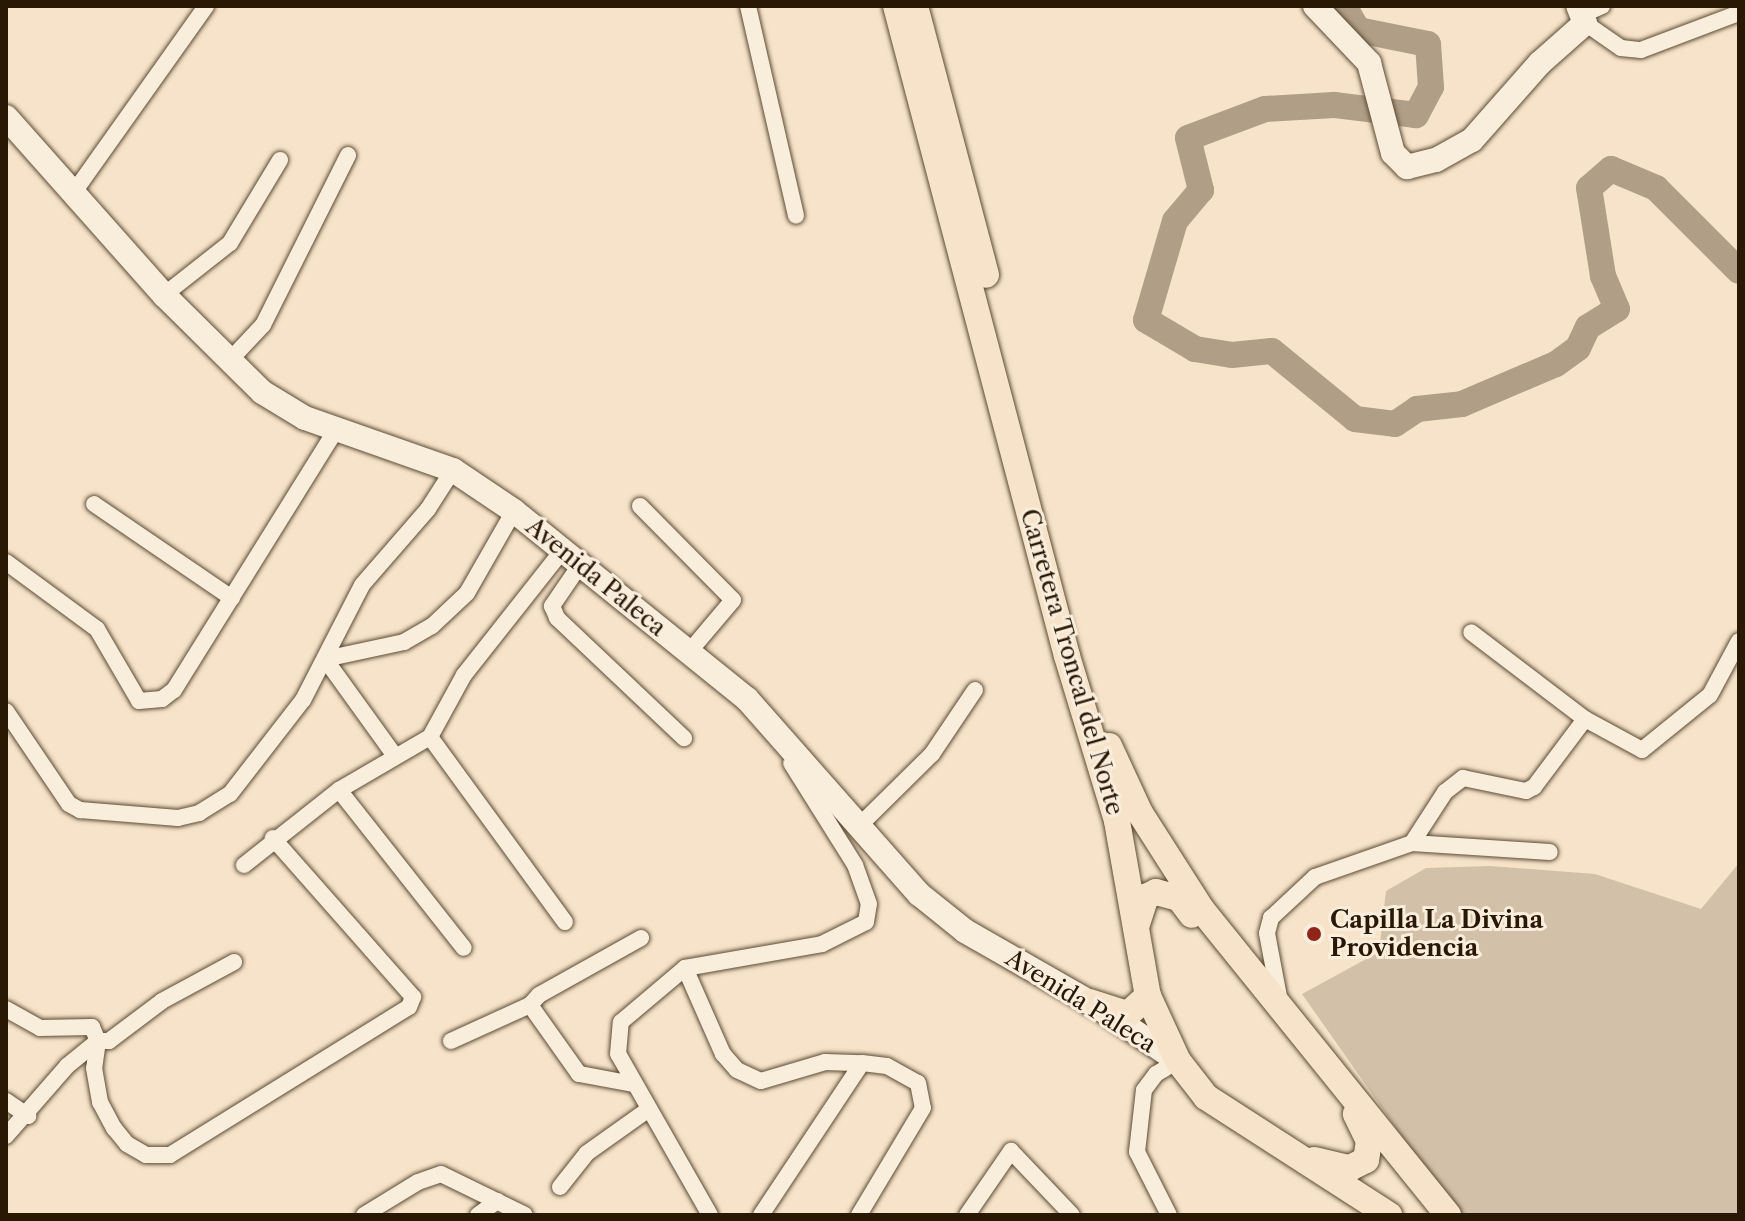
<!DOCTYPE html>
<html>
<head>
<meta charset="utf-8">
<style>
	body { margin:0 }
	#map { position:relative; width:1745px; height:1221px; overflow:hidden; background:#f6e3c9; font-family:"Libre Caslon Text",serif }
	div>[style] { position:absolute }
	.green>* { inset:0; background:#d3c0a8 }
	.river>* { height:26px; margin:-13px; padding:0 13px; transform-origin:13px; border-radius:13px; background:#b09e86 }
	.roads { filter:drop-shadow(0 0 2px #5c4b35) drop-shadow(0 0 2px #5c4b35) }
	.street>* { height:16px; margin:-8px; padding:0 8px; transform-origin:8px; border-radius:8px; background:#f9eddc }
	.secondary>* { height:24px; margin:-12px; padding:0 12px; transform-origin:12px; border-radius:12px; background:#f9eddc }
	.primary>* { height:26px; margin:-13px; padding:0 13px; transform-origin:13px; border-radius:13px; background:#f6e3c9 }
	.dots>* { width:22px; height:22px; translate:-50% -50%; box-sizing:border-box; border:4px solid #f9eddc; border-radius:50% }
	span { translate:-50% -50%; white-space:nowrap; text-align:center; line-height:1.15; -webkit-text-stroke:6px #f9eddc; paint-order:stroke }
	.street-label { font-size:24px; color:#291804 }
	.poi-label { font-size:24px; color:#291804; font-weight:700 }
	.left { translate:0 -50%; text-align:left }
	.frame { position:absolute; inset:0; border:8px solid #291804; pointer-events:none }
</style>
</head>
<body>
<div id="map">
	<div class="green">
		<div style="clip-path:polygon(1739px 863px,1739px 1215px,1457px 1215px,1302px 994px,1379px 952px,1386px 891px,1426px 868px,1490px 866px,1595px 874px,1701px 909px)"></div>
	</div>
	<div class="river">
		<div style="left:1344px;top:6px;width:28px;rotate:60deg"></div>
		<div style="left:1358px;top:30px;width:71px;rotate:11.3deg"></div>
		<div style="left:1428px;top:44px;width:43px;rotate:86deg"></div>
		<div style="left:1431px;top:87px;width:32px;rotate:118deg"></div>
		<div style="left:1416px;top:115px;width:83px;rotate:-173deg"></div>
		<div style="left:1334px;top:105px;width:69px;rotate:176.7deg"></div>
		<div style="left:1265px;top:109px;width:82px;rotate:159.4deg"></div>
		<div style="left:1188px;top:138px;width:54px;rotate:76deg"></div>
		<div style="left:1201px;top:190px;width:40px;rotate:130deg"></div>
		<div style="left:1175px;top:221px;width:103px;rotate:106.3deg"></div>
		<div style="left:1146px;top:320px;width:57px;rotate:30.6deg"></div>
		<div style="left:1195px;top:349px;width:37px;rotate:9deg"></div>
		<div style="left:1232px;top:355px;width:40px;rotate:-5.7deg"></div>
		<div style="left:1272px;top:351px;width:107px;rotate:39.3deg"></div>
		<div style="left:1355px;top:419px;width:40px;rotate:7.1deg"></div>
		<div style="left:1395px;top:424px;width:27px;rotate:-34deg"></div>
		<div style="left:1417px;top:409px;width:45px;rotate:-6.3deg"></div>
		<div style="left:1462px;top:404px;width:102px;rotate:-23.1deg"></div>
		<div style="left:1556px;top:364px;width:27px;rotate:-36deg"></div>
		<div style="left:1578px;top:348px;width:23px;rotate:-65deg"></div>
		<div style="left:1588px;top:327px;width:34px;rotate:-32deg"></div>
		<div style="left:1617px;top:309px;width:36px;rotate:-113deg"></div>
		<div style="left:1603px;top:276px;width:89px;rotate:-99deg"></div>
		<div style="left:1589px;top:188px;width:29px;rotate:-41deg"></div>
		<div style="left:1611px;top:169px;width:49px;rotate:22.9deg"></div>
		<div style="left:1656px;top:188px;width:117px;rotate:45deg"></div>
	</div>
	<div class="roads">
		<div class="street">
			<div style="left:748px;top:6px;width:215px;rotate:77.1deg"></div>
			<div style="left:1582px;top:15px;width:22px;rotate:-24deg"></div>
			<div style="left:1585px;top:23px;width:44px;rotate:34.8deg"></div>
			<div style="left:1621px;top:48px;width:20px;rotate:6deg"></div>
			<div style="left:1641px;top:50px;width:105px;rotate:-20.7deg"></div>
			<div style="left:74px;top:192px;width:228px;rotate:-54.6deg"></div>
			<div style="left:164px;top:295px;width:84px;rotate:-38.2deg"></div>
			<div style="left:230px;top:243px;width:97px;rotate:-58.9deg"></div>
			<div style="left:230px;top:360px;width:48px;rotate:-46.7deg"></div>
			<div style="left:263px;top:325px;width:190px;rotate:-63.4deg"></div>
			<div style="left:94px;top:504px;width:167px;rotate:34.3deg"></div>
			<div style="left:640px;top:506px;width:132px;rotate:45.3deg"></div>
			<div style="left:733px;top:600px;width:68px;rotate:130.2deg"></div>
			<div style="left:6px;top:562px;width:113px;rotate:36.4deg"></div>
			<div style="left:97px;top:629px;width:83px;rotate:59.7deg"></div>
			<div style="left:139px;top:701px;width:23px;rotate:-5deg"></div>
			<div style="left:162px;top:699px;width:15px;rotate:-37deg"></div>
			<div style="left:174px;top:690px;width:306px;rotate:-58.1deg"></div>
			<div style="left:580px;top:565px;width:50px;rotate:124.3deg"></div>
			<div style="left:552px;top:606px;width:13px;rotate:67deg"></div>
			<div style="left:557px;top:618px;width:175px;rotate:43.4deg"></div>
			<div style="left:6px;top:711px;width:112px;rotate:55.9deg"></div>
			<div style="left:69px;top:804px;width:13px;rotate:29deg"></div>
			<div style="left:80px;top:810px;width:98px;rotate:4.7deg"></div>
			<div style="left:178px;top:818px;width:22px;rotate:-13deg"></div>
			<div style="left:199px;top:813px;width:36px;rotate:-32deg"></div>
			<div style="left:230px;top:794px;width:119px;rotate:-52.2deg"></div>
			<div style="left:303px;top:700px;width:129px;rotate:-62.8deg"></div>
			<div style="left:362px;top:585px;width:101px;rotate:-49deg"></div>
			<div style="left:428px;top:509px;width:46px;rotate:-57.3deg"></div>
			<div style="left:1585px;top:719px;width:65px;rotate:28.5deg"></div>
			<div style="left:1642px;top:750px;width:87px;rotate:-39deg"></div>
			<div style="left:1710px;top:695px;width:61px;rotate:-61.8deg"></div>
			<div style="left:430px;top:737px;width:229px;rotate:53.9deg"></div>
			<div style="left:395px;top:756px;width:120px;rotate:-125.8deg"></div>
			<div style="left:325px;top:659px;width:81px;rotate:-12.1deg"></div>
			<div style="left:404px;top:642px;width:32px;rotate:-30deg"></div>
			<div style="left:432px;top:626px;width:48px;rotate:-43.3deg"></div>
			<div style="left:467px;top:593px;width:95px;rotate:-60.2deg"></div>
			<div style="left:339px;top:790px;width:201px;rotate:51.7deg"></div>
			<div style="left:859px;top:826px;width:103px;rotate:-44.6deg"></div>
			<div style="left:932px;top:754px;width:77px;rotate:-56.1deg"></div>
			<div style="left:1412px;top:843px;width:61px;rotate:-57.1deg"></div>
			<div style="left:1445px;top:792px;width:23px;rotate:-38deg"></div>
			<div style="left:1463px;top:778px;width:64px;rotate:11.7deg"></div>
			<div style="left:1526px;top:791px;width:9px;rotate:-27deg"></div>
			<div style="left:1534px;top:787px;width:85px;rotate:-53.1deg"></div>
			<div style="left:1585px;top:719px;width:143px;rotate:-142.7deg"></div>
			<div style="left:244px;top:865px;width:121px;rotate:-38.3deg"></div>
			<div style="left:339px;top:790px;width:105px;rotate:-30.2deg"></div>
			<div style="left:430px;top:737px;width:71px;rotate:-61.3deg"></div>
			<div style="left:464px;top:675px;width:158px;rotate:-51.7deg"></div>
			<div style="left:685px;top:968px;width:94px;rotate:66.2deg"></div>
			<div style="left:723px;top:1054px;width:21px;rotate:49deg"></div>
			<div style="left:737px;top:1070px;width:26px;rotate:25deg"></div>
			<div style="left:761px;top:1081px;width:67px;rotate:-16.5deg"></div>
			<div style="left:825px;top:1062px;width:37px;rotate:2deg"></div>
			<div style="left:862px;top:1063px;width:25px;rotate:7deg"></div>
			<div style="left:887px;top:1066px;width:35px;rotate:29deg"></div>
			<div style="left:918px;top:1083px;width:25px;rotate:79deg"></div>
			<div style="left:923px;top:1108px;width:125px;rotate:120.9deg"></div>
			<div style="left:1280px;top:1002px;width:70px;rotate:-100.7deg"></div>
			<div style="left:1267px;top:933px;width:16px;rotate:-75deg"></div>
			<div style="left:1271px;top:918px;width:60px;rotate:-43deg"></div>
			<div style="left:1315px;top:877px;width:103px;rotate:-19.3deg"></div>
			<div style="left:1412px;top:843px;width:138px;rotate:3.7deg"></div>
			<div style="left:6px;top:1009px;width:39px;rotate:29deg"></div>
			<div style="left:40px;top:1028px;width:52px;rotate:-1.1deg"></div>
			<div style="left:92px;top:1027px;width:15px;rotate:67deg"></div>
			<div style="left:98px;top:1041px;width:27px;rotate:98deg"></div>
			<div style="left:94px;top:1068px;width:35px;rotate:80deg"></div>
			<div style="left:100px;top:1102px;width:30px;rotate:62deg"></div>
			<div style="left:114px;top:1128px;width:21px;rotate:51deg"></div>
			<div style="left:127px;top:1144px;width:22px;rotate:30deg"></div>
			<div style="left:146px;top:1155px;width:24px"></div>
			<div style="left:170px;top:1155px;width:281px;rotate:-31.8deg"></div>
			<div style="left:409px;top:1007px;width:11px;rotate:-68deg"></div>
			<div style="left:413px;top:997px;width:212px;rotate:-131.4deg"></div>
			<div style="left:451px;top:1041px;width:87px;rotate:-24.5deg"></div>
			<div style="left:633px;top:1084px;width:55px;rotate:-169.5deg"></div>
			<div style="left:579px;top:1074px;width:85px;rotate:-125.4deg"></div>
			<div style="left:530px;top:1005px;width:13px;rotate:-48deg"></div>
			<div style="left:539px;top:995px;width:117px;rotate:-29.2deg"></div>
			<div style="left:6px;top:1101px;width:27px;rotate:34deg"></div>
			<div style="left:6px;top:1136px;width:93px;rotate:-48.9deg"></div>
			<div style="left:67px;top:1066px;width:40px;rotate:-39deg"></div>
			<div style="left:98px;top:1041px;width:11px"></div>
			<div style="left:109px;top:1041px;width:66px;rotate:-37deg"></div>
			<div style="left:162px;top:1001px;width:82px;rotate:-28.4deg"></div>
			<div style="left:560px;top:1187px;width:43px;rotate:-51.5deg"></div>
			<div style="left:587px;top:1153px;width:76px;rotate:-35.4deg"></div>
			<div style="left:364px;top:1215px;width:63px;rotate:-31.4deg"></div>
			<div style="left:418px;top:1182px;width:24px;rotate:-19deg"></div>
			<div style="left:441px;top:1174px;width:93px;rotate:26deg"></div>
			<div style="left:478px;top:1215px;width:24px;rotate:-36deg"></div>
			<div style="left:710px;top:1215px;width:185px;rotate:-119.7deg"></div>
			<div style="left:618px;top:1054px;width:32px;rotate:-85deg"></div>
			<div style="left:621px;top:1022px;width:84px;rotate:-40.2deg"></div>
			<div style="left:685px;top:968px;width:139px;rotate:-9.9deg"></div>
			<div style="left:822px;top:944px;width:49px;rotate:-26.6deg"></div>
			<div style="left:866px;top:922px;width:18px;rotate:-81deg"></div>
			<div style="left:869px;top:904px;width:41px;rotate:-109.7deg"></div>
			<div style="left:855px;top:865px;width:120px;rotate:-122.1deg"></div>
			<div style="left:761px;top:1215px;width:182px;rotate:-56.4deg"></div>
			<div style="left:967px;top:1215px;width:78px;rotate:-55.5deg"></div>
			<div style="left:1011px;top:1151px;width:88px;rotate:46.4deg"></div>
			<div style="left:1169px;top:1215px;width:71px;rotate:-116.9deg"></div>
			<div style="left:1137px;top:1152px;width:62px;rotate:-83.6deg"></div>
			<div style="left:1144px;top:1090px;width:20px;rotate:-53deg"></div>
			<div style="left:1156px;top:1074px;width:26px;rotate:-31deg"></div>
		</div>
		<div class="secondary">
			<div style="left:1315px;top:6px;width:79px;rotate:46.5deg"></div>
			<div style="left:1369px;top:63px;width:93px;rotate:75.1deg"></div>
			<div style="left:1393px;top:153px;width:20px;rotate:45deg"></div>
			<div style="left:1407px;top:167px;width:30px;rotate:-14deg"></div>
			<div style="left:1436px;top:160px;width:41px;rotate:-29.1deg"></div>
			<div style="left:1472px;top:140px;width:103px;rotate:-48.6deg"></div>
			<div style="left:1540px;top:63px;width:60px;rotate:-41.6deg"></div>
			<div style="left:1585px;top:23px;width:18px;rotate:-112deg"></div>
			<div style="left:6px;top:117px;width:238px;rotate:48.4deg"></div>
			<div style="left:164px;top:295px;width:138px;rotate:44.7deg"></div>
			<div style="left:262px;top:392px;width:50px;rotate:31.2deg"></div>
			<div style="left:305px;top:418px;width:157px;rotate:19.4deg"></div>
			<div style="left:453px;top:470px;width:73px;rotate:33.9deg"></div>
			<div style="left:514px;top:511px;width:299px;rotate:38.9deg"></div>
			<div style="left:747px;top:699px;width:260px;rotate:48.6deg"></div>
			<div style="left:919px;top:894px;width:59px;rotate:38.8deg"></div>
			<div style="left:965px;top:931px;width:153px;rotate:29.7deg"></div>
			<div style="left:1098px;top:1007px;width:97px;rotate:34deg"></div>
		</div>
		<div class="primary">
			<div style="left:896px;top:6px;width:672px;rotate:75.26deg"></div>
			<div style="left:1067px;top:656px;width:172px;rotate:73.1deg"></div>
			<div style="left:1117px;top:821px;width:178px;rotate:80deg"></div>
			<div style="left:1148px;top:996px;width:72px;rotate:65.2deg"></div>
			<div style="left:1178px;top:1061px;width:46px;rotate:52.1deg"></div>
			<div style="left:1206px;top:1097px;width:218px;rotate:32.8deg"></div>
			<div style="left:915px;top:6px;width:278px;rotate:75.2deg"></div>
			<div style="left:1109px;top:746px;width:74px;rotate:65.2deg"></div>
			<div style="left:1140px;top:813px;width:115px;rotate:57.4deg"></div>
			<div style="left:1202px;top:910px;width:392px;rotate:51.1deg"></div>
			<div style="left:1136px;top:927px;width:32px;rotate:-72deg"></div>
			<div style="left:1146px;top:897px;width:11px;rotate:-27deg"></div>
			<div style="left:1156px;top:892px;width:24px;rotate:15deg"></div>
			<div style="left:1179px;top:898px;width:21px;rotate:53deg"></div>
			<div style="left:1090px;top:1002px;width:40px;rotate:18deg"></div>
			<div style="left:1128px;top:1014px;width:27px;rotate:-42deg"></div>
			<div style="left:1314px;top:1160px;width:37px;rotate:13deg"></div>
			<div style="left:1350px;top:1168px;width:18px;rotate:-27deg"></div>
			<div style="left:1366px;top:1160px;width:19px;rotate:-81deg"></div>
			<div style="left:1369px;top:1141px;width:30px;rotate:-116deg"></div>
		</div>
	</div>
	<div class="dots">
		<div style="left:1314px;top:934px;background:#8f2418"></div>
	</div>
	<div class="street-label">
		<span style="left:596px;top:577px;rotate:39deg">Avenida Paleca</span>
		<span style="left:1072px;top:662px;rotate:74deg">Carretera Troncal del Norte</span>
		<span style="left:1081px;top:1001px;rotate:32deg">Avenida Paleca</span>
	</div>
	<div class="poi-label">
		<span class="left" style="left:1330px;top:934px">Capilla La Divina<br>Providencia</span>
	</div>
	<div class="frame"></div>
</div>
</body>
</html>
